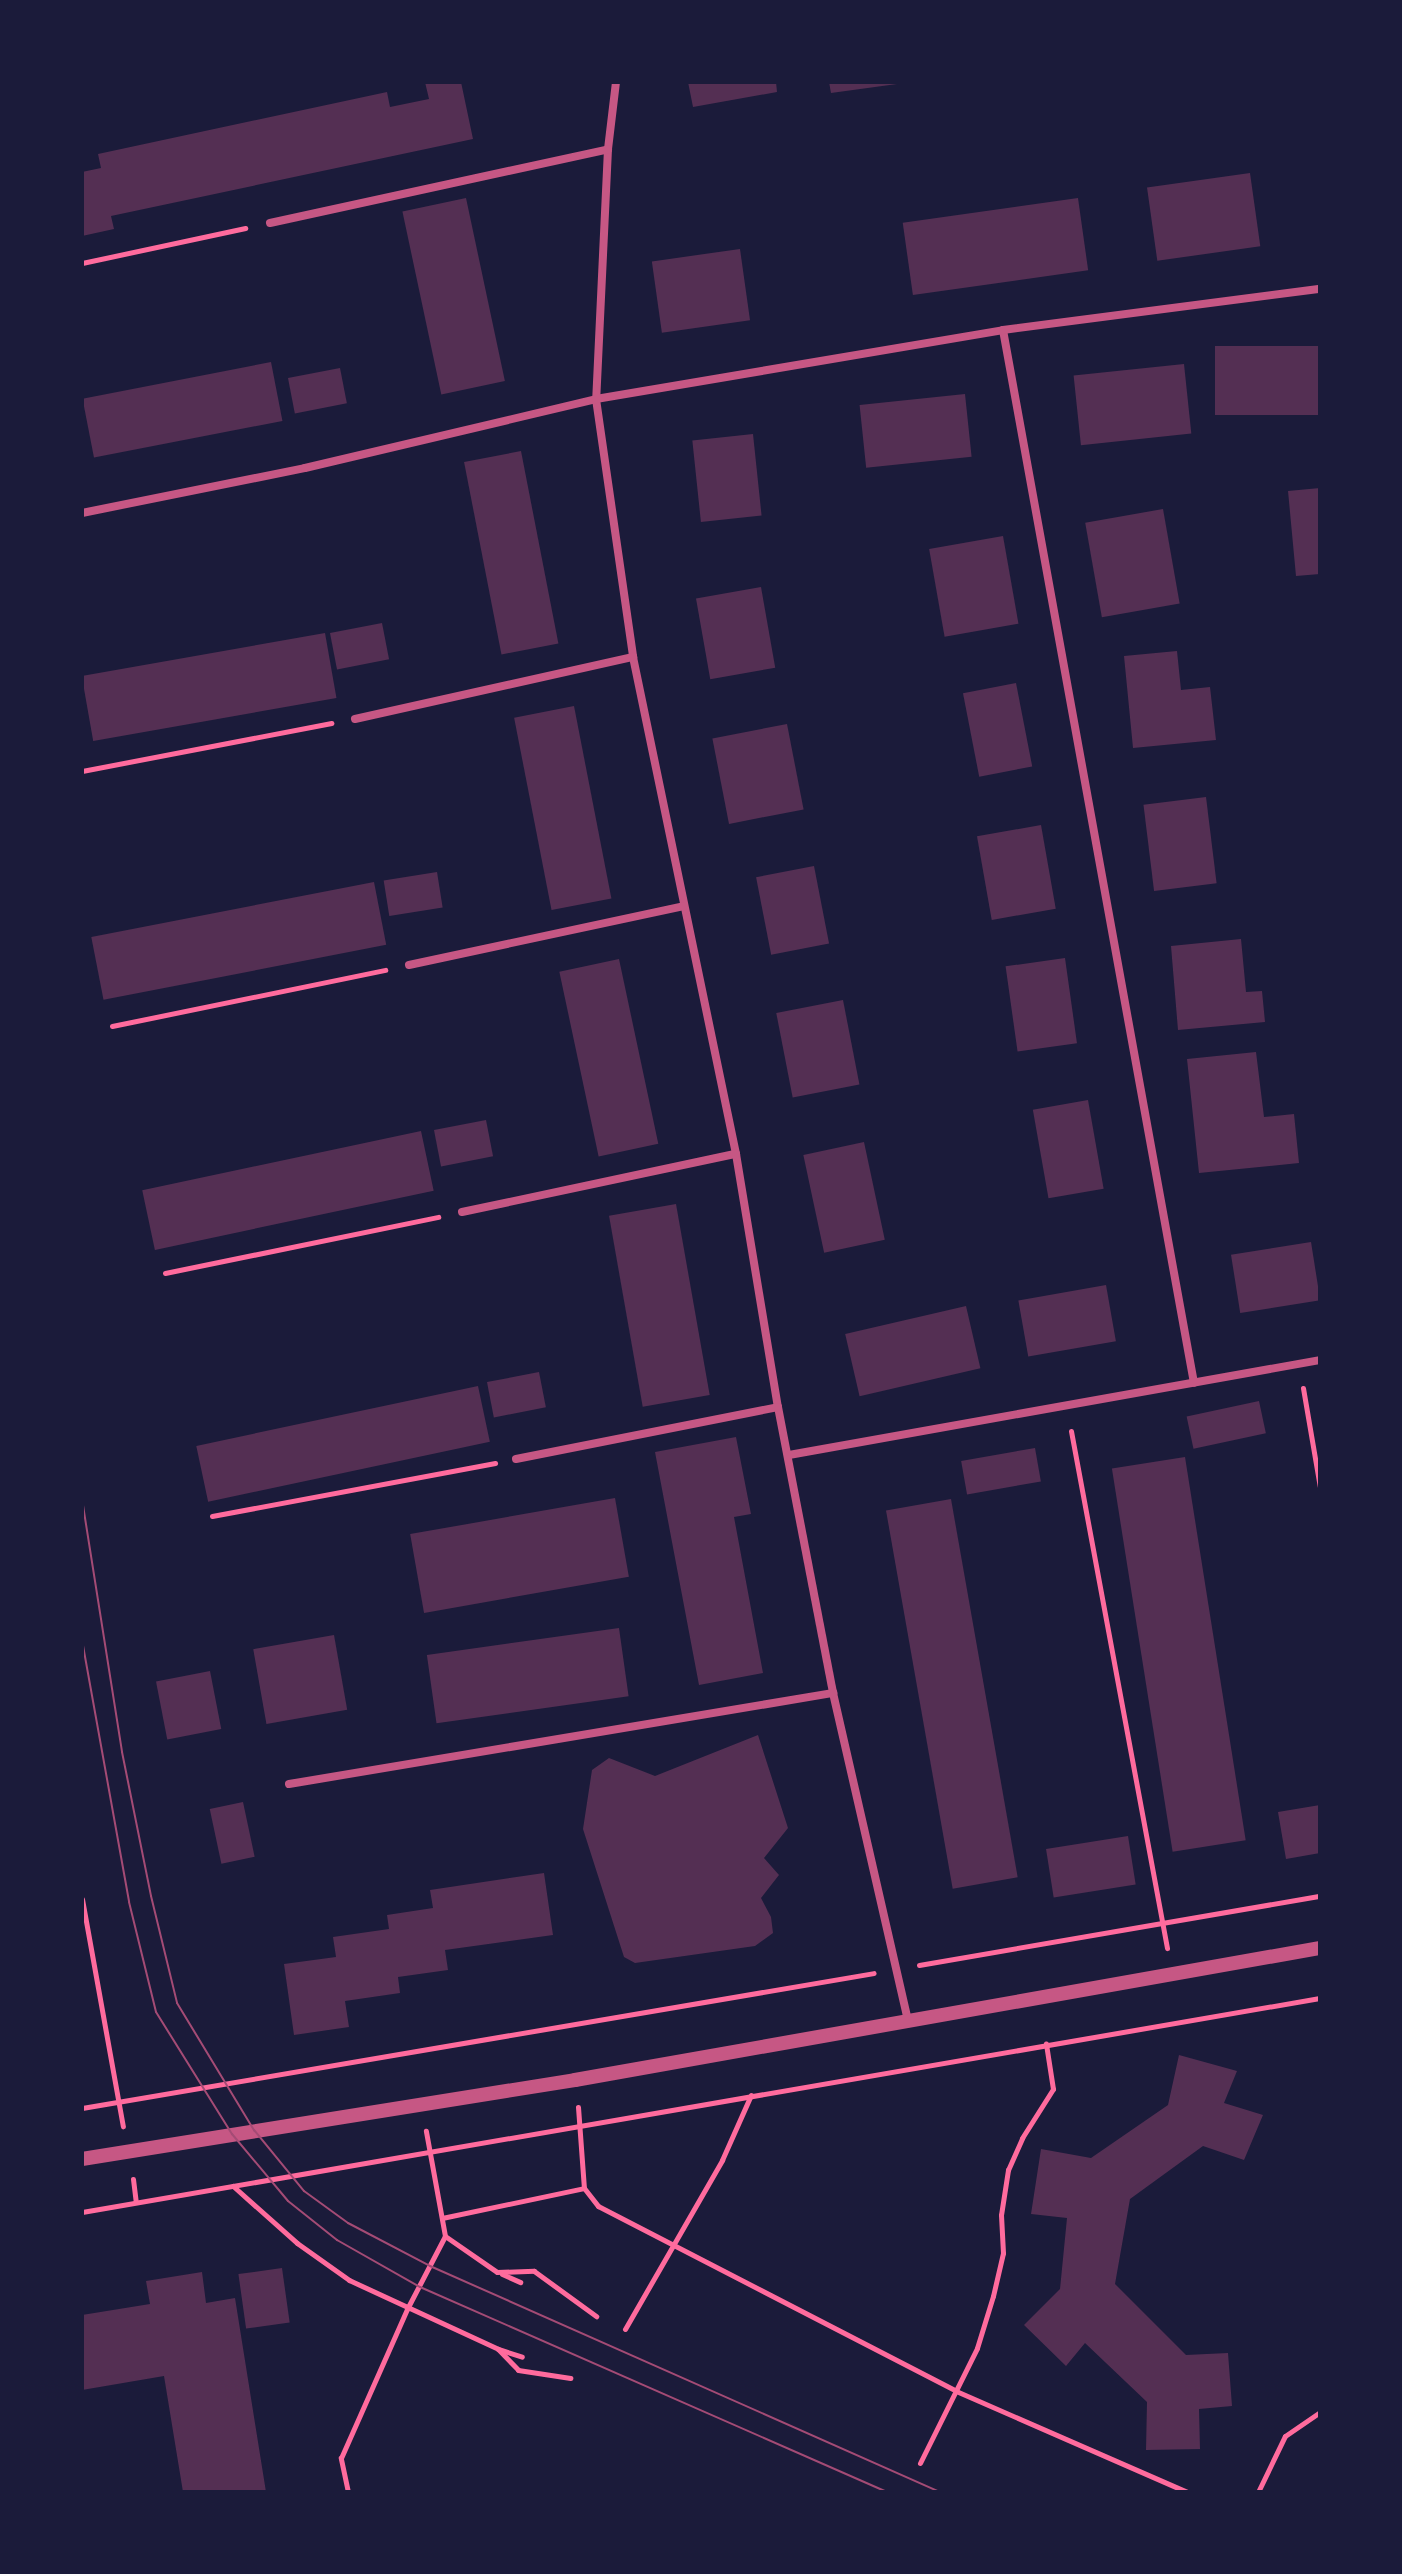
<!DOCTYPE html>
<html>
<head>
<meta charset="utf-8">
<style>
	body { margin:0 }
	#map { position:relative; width:1402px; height:2574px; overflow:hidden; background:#1b1b3a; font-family:Raleway,sans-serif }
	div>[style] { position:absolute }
	.building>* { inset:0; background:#542f53; transform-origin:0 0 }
	.path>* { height:5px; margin:-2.5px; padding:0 2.5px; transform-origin:2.5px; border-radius:2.5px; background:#ff6b9d }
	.minor>* { height:8px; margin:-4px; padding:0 4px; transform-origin:4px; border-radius:4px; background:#c65784 }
	.tertiary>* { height:14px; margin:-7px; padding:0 7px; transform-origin:7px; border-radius:7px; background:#c65784 }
	.tram>* { height:2px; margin:-1px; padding:0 1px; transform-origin:1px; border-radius:1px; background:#a44b75 }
	span { translate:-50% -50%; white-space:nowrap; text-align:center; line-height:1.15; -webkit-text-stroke:6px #1b1b3a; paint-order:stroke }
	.frame { position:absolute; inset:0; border:84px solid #1b1b3a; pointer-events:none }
</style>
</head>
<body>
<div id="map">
	<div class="building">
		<div style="clip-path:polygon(425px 82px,461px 82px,473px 139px,111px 216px,114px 229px,82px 236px,82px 172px,101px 168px,98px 154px,387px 92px,390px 107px,429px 99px)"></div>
		<div style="clip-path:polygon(688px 82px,776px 82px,777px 92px,693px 107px)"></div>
		<div style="clip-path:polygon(829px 82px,897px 82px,897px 84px,831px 93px)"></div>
		<div style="left:1250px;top:173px;width:74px;height:104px;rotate:82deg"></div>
		<div style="left:466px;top:198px;width:187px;height:65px;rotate:78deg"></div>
		<div style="left:1078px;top:198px;width:73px;height:177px;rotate:82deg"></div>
		<div style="left:740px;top:249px;width:72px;height:89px;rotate:82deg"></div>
		<div style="left:1320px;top:346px;width:69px;height:105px;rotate:90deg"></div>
		<div style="left:271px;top:362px;width:60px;height:192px;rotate:79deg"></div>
		<div style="left:1184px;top:364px;width:70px;height:111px;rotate:84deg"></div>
		<div style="left:340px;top:368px;width:36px;height:53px;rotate:79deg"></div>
		<div style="left:965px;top:394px;width:63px;height:106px;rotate:84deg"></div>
		<div style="left:753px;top:434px;width:82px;height:61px;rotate:84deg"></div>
		<div style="left:521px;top:451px;width:196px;height:58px;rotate:79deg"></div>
		<div style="clip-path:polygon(1320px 488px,1320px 574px,1296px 576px,1288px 491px)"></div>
		<div style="left:1163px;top:509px;width:96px;height:79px;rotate:80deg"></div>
		<div style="left:1003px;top:536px;width:89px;height:75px;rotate:80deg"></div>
		<div style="left:761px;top:587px;width:82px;height:66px;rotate:80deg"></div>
		<div style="left:382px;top:623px;width:37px;height:53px;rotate:79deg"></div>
		<div style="left:325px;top:633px;width:66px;height:247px;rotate:80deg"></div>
		<div style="clip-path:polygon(1177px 651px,1181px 690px,1210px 687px,1216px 740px,1133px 748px,1124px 656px)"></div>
		<div style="left:1016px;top:683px;width:85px;height:54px;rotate:79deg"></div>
		<div style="left:574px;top:706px;width:196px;height:61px;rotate:79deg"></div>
		<div style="left:787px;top:724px;width:87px;height:76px;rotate:79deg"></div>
		<div style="left:1206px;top:797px;width:87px;height:63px;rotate:83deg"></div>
		<div style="left:1041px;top:825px;width:85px;height:65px;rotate:80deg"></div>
		<div style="left:814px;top:866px;width:79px;height:59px;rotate:79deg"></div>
		<div style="left:437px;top:872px;width:36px;height:54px;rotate:81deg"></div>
		<div style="left:374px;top:882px;width:64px;height:288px;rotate:79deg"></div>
		<div style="clip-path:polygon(1241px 939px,1246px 992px,1262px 991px,1265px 1022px,1178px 1030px,1171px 946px)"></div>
		<div style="left:1065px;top:958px;width:86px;height:60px;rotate:82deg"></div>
		<div style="left:619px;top:959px;width:189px;height:61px;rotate:78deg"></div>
		<div style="left:843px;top:1000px;width:86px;height:68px;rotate:79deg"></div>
		<div style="clip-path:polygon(1256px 1052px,1264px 1117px,1294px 1114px,1299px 1163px,1199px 1173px,1187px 1059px)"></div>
		<div style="left:1088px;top:1100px;width:90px;height:56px;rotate:80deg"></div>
		<div style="left:486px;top:1120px;width:37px;height:53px;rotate:79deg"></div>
		<div style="left:421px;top:1131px;width:61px;height:285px;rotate:78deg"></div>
		<div style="left:864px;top:1142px;width:100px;height:62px;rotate:78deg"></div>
		<div style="left:676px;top:1204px;width:194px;height:68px;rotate:80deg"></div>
		<div style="left:1311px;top:1242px;width:59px;height:81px;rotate:81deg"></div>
		<div style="left:1106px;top:1285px;width:57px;height:89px;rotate:80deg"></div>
		<div style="left:966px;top:1306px;width:64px;height:124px;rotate:77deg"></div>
		<div style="left:539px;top:1372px;width:36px;height:53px;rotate:79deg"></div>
		<div style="left:478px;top:1386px;width:57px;height:288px;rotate:78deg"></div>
		<div style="left:1259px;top:1401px;width:33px;height:74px;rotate:78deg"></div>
		<div style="clip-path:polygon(736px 1437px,751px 1514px,734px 1517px,763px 1673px,699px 1685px,655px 1452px)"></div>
		<div style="left:1035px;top:1448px;width:34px;height:75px;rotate:80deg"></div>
		<div style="left:1185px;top:1457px;width:388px;height:74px;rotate:81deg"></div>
		<div style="left:615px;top:1498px;width:80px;height:208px;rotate:80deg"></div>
		<div style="left:951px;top:1499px;width:384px;height:66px;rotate:80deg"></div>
		<div style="left:619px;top:1628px;width:69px;height:194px;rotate:82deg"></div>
		<div style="left:334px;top:1635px;width:76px;height:82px;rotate:80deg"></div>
		<div style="left:210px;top:1671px;width:59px;height:55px;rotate:79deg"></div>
		<div style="clip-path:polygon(758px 1735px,788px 1828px,764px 1858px,779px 1875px,761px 1898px,771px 1917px,773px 1933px,755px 1946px,635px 1963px,624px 1957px,583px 1829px,592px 1770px,609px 1758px,655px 1776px)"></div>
		<div style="left:243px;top:1802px;width:56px;height:34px;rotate:78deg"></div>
		<div style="clip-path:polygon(1320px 1805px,1320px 1853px,1286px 1859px,1278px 1812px)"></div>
		<div style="left:1128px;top:1836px;width:49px;height:83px;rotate:81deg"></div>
		<div style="clip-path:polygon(544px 1873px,553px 1935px,445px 1950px,448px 1970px,398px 1977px,400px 1993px,345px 2001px,349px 2027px,294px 2035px,284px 1964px,336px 1957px,333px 1937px,389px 1929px,387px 1915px,433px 1908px,430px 1890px)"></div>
		<div style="clip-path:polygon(1179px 2055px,1237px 2071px,1224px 2103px,1263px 2115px,1244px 2160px,1203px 2146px,1130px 2199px,1115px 2284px,1186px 2355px,1228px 2353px,1232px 2406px,1199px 2409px,1200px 2449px,1146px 2450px,1147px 2402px,1085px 2343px,1066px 2366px,1024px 2325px,1060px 2289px,1067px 2218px,1031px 2214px,1041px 2149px,1091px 2158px,1168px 2105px)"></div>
		<div style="left:282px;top:2268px;width:55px;height:44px;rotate:82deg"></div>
		<div style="clip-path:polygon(202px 2272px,206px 2303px,235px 2298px,266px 2492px,183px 2492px,164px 2376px,82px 2390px,82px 2315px,150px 2304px,146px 2281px)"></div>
	</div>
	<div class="path">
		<div style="left:82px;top:263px;width:167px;rotate:-12.1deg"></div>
		<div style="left:82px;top:771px;width:254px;rotate:-10.9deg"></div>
		<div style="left:112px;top:1026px;width:279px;rotate:-11.6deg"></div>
		<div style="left:165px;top:1273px;width:279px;rotate:-11.6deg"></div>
		<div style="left:1303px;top:1388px;width:100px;rotate:80.3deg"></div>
		<div style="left:1071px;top:1431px;width:526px;rotate:79.48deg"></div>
		<div style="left:212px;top:1516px;width:288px;rotate:-10.6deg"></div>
		<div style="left:82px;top:1899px;width:231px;rotate:79.8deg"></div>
		<div style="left:919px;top:1965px;width:407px;rotate:-9.8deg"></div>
		<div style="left:578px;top:2107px;width:81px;rotate:85.8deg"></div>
		<div style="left:584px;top:2188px;width:23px;rotate:52deg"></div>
		<div style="left:598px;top:2206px;width:403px;rotate:27.3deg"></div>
		<div style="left:956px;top:2391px;width:252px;rotate:23.6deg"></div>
		<div style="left:82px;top:2108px;width:803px;rotate:-9.67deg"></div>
		<div style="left:133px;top:2179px;width:23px;rotate:83deg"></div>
		<div style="left:233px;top:2186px;width:86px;rotate:41.7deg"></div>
		<div style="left:297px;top:2243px;width:64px;rotate:35.4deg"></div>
		<div style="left:349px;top:2280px;width:164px;rotate:24.8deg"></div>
		<div style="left:498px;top:2349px;width:29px;rotate:46deg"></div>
		<div style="left:518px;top:2370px;width:53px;rotate:8.7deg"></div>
		<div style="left:82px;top:2212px;width:1256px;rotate:-9.81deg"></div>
		<div style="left:442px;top:2218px;width:145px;rotate:-11.9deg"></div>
		<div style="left:445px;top:2236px;width:63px;rotate:34.7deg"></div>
		<div style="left:497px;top:2272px;width:37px;rotate:-2deg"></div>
		<div style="left:534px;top:2271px;width:77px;rotate:36deg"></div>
		<div style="left:502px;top:2274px;width:20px;rotate:24deg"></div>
		<div style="left:625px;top:2329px;width:195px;rotate:-60.1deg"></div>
		<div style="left:722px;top:2160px;width:71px;rotate:-66deg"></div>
		<div style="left:498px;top:2349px;width:25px;rotate:18deg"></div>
		<div style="left:920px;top:2463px;width:128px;rotate:-63.6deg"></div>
		<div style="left:977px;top:2348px;width:54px;rotate:-72.9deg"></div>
		<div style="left:993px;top:2296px;width:44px;rotate:-76.9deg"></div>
		<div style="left:1003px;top:2253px;width:38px;rotate:-93deg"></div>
		<div style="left:1001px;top:2215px;width:46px;rotate:-81.2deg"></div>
		<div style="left:1008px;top:2170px;width:35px;rotate:-66deg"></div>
		<div style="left:1022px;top:2138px;width:58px;rotate:-57.7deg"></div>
		<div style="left:1053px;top:2089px;width:46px;rotate:-98.8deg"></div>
		<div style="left:348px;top:2492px;width:35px;rotate:-102deg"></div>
		<div style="left:341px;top:2458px;width:163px;rotate:-66.1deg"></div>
		<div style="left:407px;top:2309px;width:82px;rotate:-62.5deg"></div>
		<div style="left:445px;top:2236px;width:107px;rotate:-100.3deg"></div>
		<div style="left:1258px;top:2492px;width:62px;rotate:-64.3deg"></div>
		<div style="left:1285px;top:2436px;width:42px;rotate:-34.4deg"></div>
	</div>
	<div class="minor">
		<div style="left:616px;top:82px;width:67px;rotate:96.8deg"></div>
		<div style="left:608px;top:149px;width:250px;rotate:92.7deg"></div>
		<div style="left:596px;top:399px;width:261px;rotate:81.8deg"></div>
		<div style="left:633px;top:657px;width:508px;rotate:78.29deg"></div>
		<div style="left:736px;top:1154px;width:256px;rotate:80.6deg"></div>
		<div style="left:778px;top:1407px;width:291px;rotate:79.1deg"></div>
		<div style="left:833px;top:1693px;width:336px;rotate:77.1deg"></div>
		<div style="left:270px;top:223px;width:346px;rotate:-12.3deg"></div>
		<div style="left:1003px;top:330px;width:1070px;rotate:79.72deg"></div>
		<div style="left:82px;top:513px;width:227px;rotate:-11.4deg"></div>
		<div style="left:305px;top:468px;width:299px;rotate:-13.3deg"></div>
		<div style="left:596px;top:399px;width:413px;rotate:-9.6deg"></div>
		<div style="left:1003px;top:330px;width:320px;rotate:-7.4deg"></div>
		<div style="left:355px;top:719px;width:285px;rotate:-12.6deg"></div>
		<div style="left:409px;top:965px;width:281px;rotate:-12.1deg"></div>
		<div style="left:462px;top:1212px;width:280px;rotate:-12deg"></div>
		<div style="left:789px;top:1455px;width:539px;rotate:-10.14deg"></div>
		<div style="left:516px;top:1459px;width:267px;rotate:-11.2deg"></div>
		<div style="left:289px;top:1784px;width:552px;rotate:-9.5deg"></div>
	</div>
	<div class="tertiary">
		<div style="left:82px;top:2159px;width:499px;rotate:-9.1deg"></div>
		<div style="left:575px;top:2080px;width:757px;rotate:-10.05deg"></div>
	</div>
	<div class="tram">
		<div style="left:82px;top:1499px;width:256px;rotate:81deg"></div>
		<div style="left:122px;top:1752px;width:147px;rotate:78.6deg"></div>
		<div style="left:151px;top:1896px;width:110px;rotate:76.3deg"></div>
		<div style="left:177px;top:2003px;width:149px;rotate:58.8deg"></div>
		<div style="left:254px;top:2130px;width:79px;rotate:50.7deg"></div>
		<div style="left:304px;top:2191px;width:54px;rotate:36deg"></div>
		<div style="left:348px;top:2223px;width:93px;rotate:27.7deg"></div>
		<div style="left:430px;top:2266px;width:558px;rotate:23.9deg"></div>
		<div style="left:82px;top:1640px;width:266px;rotate:79.8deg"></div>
		<div style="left:129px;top:1902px;width:113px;rotate:76.2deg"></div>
		<div style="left:156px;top:2012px;width:144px;rotate:58.1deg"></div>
		<div style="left:232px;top:2134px;width:87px;rotate:50.1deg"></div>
		<div style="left:288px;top:2201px;width:63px;rotate:38.5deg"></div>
		<div style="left:337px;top:2240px;width:95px;rotate:29.5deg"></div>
		<div style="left:420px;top:2287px;width:510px;rotate:23.7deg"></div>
	</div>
	<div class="frame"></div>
</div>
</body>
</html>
